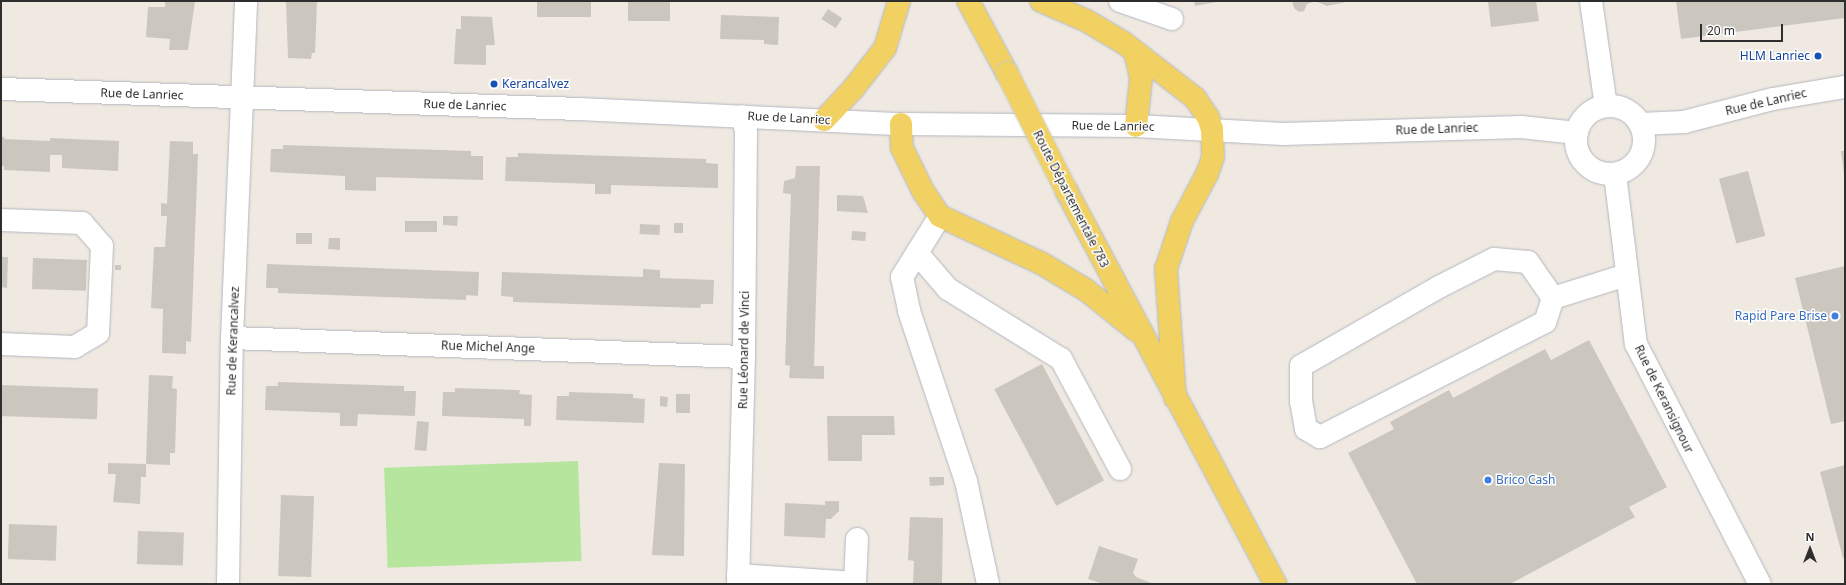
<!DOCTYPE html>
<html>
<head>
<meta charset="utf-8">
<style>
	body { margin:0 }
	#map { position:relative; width:1846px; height:585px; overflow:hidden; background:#efe9e1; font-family:"Noto Sans",sans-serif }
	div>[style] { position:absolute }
	.green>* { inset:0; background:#b6e59e; transform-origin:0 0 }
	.building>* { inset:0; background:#cbc7bf; transform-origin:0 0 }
	.roads { filter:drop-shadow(0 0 1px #b4b7c1) drop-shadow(0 0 1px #b4b7c1) }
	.minor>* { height:22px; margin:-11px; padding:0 11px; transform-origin:11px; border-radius:11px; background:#fff }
	.minor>.ring { margin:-11px; padding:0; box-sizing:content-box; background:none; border:22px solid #fff; border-radius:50% }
	.major>* { height:22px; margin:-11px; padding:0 11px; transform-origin:11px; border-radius:11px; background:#f2d163 }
	.bridges { filter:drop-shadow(0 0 1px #c9c9c9) drop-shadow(0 0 1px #c9c9c9) }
	.major-bridge>* { height:22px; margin:-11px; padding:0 11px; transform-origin:11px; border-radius:11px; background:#f2d163 }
	.dots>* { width:11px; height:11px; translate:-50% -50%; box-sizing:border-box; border:2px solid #fff; border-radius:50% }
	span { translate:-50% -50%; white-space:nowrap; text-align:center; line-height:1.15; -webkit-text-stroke:3px #fff; paint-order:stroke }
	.transit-label { font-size:12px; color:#164399 }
	.right { translate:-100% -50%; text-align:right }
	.left { translate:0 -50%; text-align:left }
	.street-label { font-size:12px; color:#2e2e2e }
	.shop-label { font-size:12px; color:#366cbe }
	.frame { position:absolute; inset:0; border:2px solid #2e2e2e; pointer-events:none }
	.north { position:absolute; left:1790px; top:529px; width:40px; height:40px; -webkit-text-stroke:3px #fff; paint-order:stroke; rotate:0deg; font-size:11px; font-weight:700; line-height:16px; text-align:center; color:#2e2e2e }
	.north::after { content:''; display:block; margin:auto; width:14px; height:18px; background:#2e2e2e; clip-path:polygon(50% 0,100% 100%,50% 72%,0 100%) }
	.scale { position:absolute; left:1700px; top:24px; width:83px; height:18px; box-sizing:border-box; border:2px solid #2e2e2e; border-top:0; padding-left:5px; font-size:12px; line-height:14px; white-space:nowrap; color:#2e2e2e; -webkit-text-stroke:3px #fff; paint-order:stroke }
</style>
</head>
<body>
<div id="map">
	<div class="green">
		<div style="left:578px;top:461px;width:100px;height:194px;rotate:88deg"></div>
	</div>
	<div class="building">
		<div style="clip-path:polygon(165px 1px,195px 1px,188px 50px,169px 50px,170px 39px,146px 37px,148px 7px,165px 7px)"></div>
		<div style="clip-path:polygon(286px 1px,317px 1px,315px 53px,312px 53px,311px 59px,288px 58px)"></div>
		<div style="left:537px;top:1px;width:54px;height:16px"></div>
		<div style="left:628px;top:1px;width:42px;height:20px"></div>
		<div style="clip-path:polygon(1194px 1px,1216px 1px,1216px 2px,1195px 6px)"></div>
		<div style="clip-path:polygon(1292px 1px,1346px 1px,1346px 2px,1327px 6px,1315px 1px,1307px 4px,1304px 11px,1299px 12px,1294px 8px)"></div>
		<div style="clip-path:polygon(1488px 1px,1536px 1px,1539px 21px,1491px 27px)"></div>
		<div style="clip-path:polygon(1676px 1px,1845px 1px,1845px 18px,1681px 39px)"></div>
		<div style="left:828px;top:9px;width:17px;height:12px;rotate:33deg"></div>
		<div style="clip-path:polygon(721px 15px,779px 17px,778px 45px,764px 44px,764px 40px,720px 39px)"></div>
		<div style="clip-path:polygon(461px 16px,492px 17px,495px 45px,486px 45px,486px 65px,454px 64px,456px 29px,461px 29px)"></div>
		<div style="clip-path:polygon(1px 137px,5px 137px,4px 139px,50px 141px,50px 138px,119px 141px,118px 171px,62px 168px,62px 155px,50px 155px,50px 172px,4px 170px,4px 166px,1px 166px)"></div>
		<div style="clip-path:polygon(170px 141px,193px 142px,193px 154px,198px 154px,191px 342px,186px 341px,186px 354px,162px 353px,163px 309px,151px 308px,154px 247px,165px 247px,167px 216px,161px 216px,161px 203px,167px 204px)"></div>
		<div style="clip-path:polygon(283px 145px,471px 151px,471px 156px,483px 156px,483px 180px,376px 177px,376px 191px,345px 190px,345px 176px,270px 172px,271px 149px,283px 149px)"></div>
		<div style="clip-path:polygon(1841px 151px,1845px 151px,1845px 174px,1844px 174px)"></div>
		<div style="clip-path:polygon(518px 153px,706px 159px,706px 163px,718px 164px,718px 188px,611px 185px,611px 194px,595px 194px,595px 184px,505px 181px,506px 157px,518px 157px)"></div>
		<div style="clip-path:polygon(796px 166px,820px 166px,814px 366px,824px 366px,824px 379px,789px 378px,790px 366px,785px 365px,791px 194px,783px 193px,784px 181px,795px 178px)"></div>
		<div style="left:1748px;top:171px;width:67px;height:30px;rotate:75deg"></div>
		<div style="clip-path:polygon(837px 195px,863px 196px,868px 213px,837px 211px)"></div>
		<div style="clip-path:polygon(443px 216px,458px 216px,457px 226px,443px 225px)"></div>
		<div style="left:405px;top:221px;width:32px;height:11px"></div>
		<div style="left:674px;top:223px;width:9px;height:10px"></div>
		<div style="left:640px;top:224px;width:20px;height:10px;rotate:3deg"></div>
		<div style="left:852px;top:231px;width:14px;height:9px;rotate:4deg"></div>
		<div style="left:296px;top:233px;width:16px;height:11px"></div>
		<div style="clip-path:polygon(329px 238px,340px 238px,340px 250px,328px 249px)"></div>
		<div style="clip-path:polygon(1px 257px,8px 257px,7px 288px,1px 287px)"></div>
		<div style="left:33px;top:258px;width:54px;height:31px;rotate:2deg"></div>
		<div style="clip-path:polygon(267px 264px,479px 272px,478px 296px,466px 295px,466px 300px,278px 293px,278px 288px,266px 288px)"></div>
		<div style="left:115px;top:265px;width:6px;height:5px"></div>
		<div style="clip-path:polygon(1845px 266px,1845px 421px,1831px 424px,1795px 278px)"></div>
		<div style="clip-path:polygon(643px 269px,660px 270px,660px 278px,714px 280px,713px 304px,701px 304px,700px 308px,513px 302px,513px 297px,501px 296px,502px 272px,643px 277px)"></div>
		<div style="clip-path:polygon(1589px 340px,1667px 487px,1629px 507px,1635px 517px,1510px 584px,1417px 584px,1348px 453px,1394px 429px,1390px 422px,1449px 390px,1453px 398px,1545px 349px,1551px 360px)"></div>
		<div style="left:1042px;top:364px;width:132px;height:54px;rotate:62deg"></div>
		<div style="clip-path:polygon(149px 375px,173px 376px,172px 388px,177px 389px,175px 453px,170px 453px,170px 465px,146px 464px)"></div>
		<div style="clip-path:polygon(278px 382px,404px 386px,404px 391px,416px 391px,415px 416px,358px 414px,357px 426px,340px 426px,340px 413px,265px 410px,266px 386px,278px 386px)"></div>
		<div style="left:1px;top:385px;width:97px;height:31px;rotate:2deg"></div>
		<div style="clip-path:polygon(455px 388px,520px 390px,519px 394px,532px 395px,531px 426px,524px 426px,524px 419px,442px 416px,443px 392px,455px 392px)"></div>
		<div style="clip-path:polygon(569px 392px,633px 394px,633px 398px,645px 399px,644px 423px,556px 420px,557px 396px,569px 396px)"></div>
		<div style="left:676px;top:394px;width:14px;height:19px"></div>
		<div style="clip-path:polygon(660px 396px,668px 397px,667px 407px,660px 406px)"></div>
		<div style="clip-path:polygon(827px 416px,894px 416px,895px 435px,862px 435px,862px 461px,828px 461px)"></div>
		<div style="left:417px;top:421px;width:12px;height:29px;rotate:5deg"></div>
		<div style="clip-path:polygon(108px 463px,146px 464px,146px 477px,141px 477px,140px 504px,113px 502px,116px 474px,108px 474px)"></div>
		<div style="clip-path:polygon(659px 463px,685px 464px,684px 556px,652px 555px)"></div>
		<div style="clip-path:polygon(1845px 465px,1845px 558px,1843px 558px,1820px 472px)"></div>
		<div style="clip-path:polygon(929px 477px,944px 477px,944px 485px,930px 486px)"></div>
		<div style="left:281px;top:495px;width:33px;height:81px;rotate:2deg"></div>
		<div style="clip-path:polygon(825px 501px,839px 501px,839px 511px,831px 519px,826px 519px,825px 538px,784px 536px,785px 503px,825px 505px)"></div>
		<div style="clip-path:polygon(910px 517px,943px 518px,942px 584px,913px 584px,914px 561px,908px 560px)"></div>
		<div style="left:9px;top:524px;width:48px;height:35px;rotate:2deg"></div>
		<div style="left:138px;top:531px;width:46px;height:33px;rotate:2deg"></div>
		<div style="clip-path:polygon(1099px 546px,1138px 559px,1133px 573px,1136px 577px,1154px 584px,1103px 584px,1088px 579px)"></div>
	</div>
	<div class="roads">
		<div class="minor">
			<div style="left:1120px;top:1px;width:55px;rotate:19.1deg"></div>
			<div style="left:1591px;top:1px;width:106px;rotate:81.9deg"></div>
			<div style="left:1px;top:89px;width:578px;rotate:1.98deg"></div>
			<div style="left:579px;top:109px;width:322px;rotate:2.7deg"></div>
			<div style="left:901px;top:124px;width:235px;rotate:0.5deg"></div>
			<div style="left:1136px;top:126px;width:147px;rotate:3.1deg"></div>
			<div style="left:1283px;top:134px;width:238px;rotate:-1.7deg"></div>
			<div style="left:1521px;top:127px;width:56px;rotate:6.1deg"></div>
			<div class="ring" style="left:1576px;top:106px;width:46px;height:46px"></div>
			<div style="left:1640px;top:124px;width:44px;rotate:-2.6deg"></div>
			<div style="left:1684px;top:122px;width:92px;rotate:-14.5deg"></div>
			<div style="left:1773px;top:99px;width:73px;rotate:-9.5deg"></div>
			<div style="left:1615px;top:174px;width:171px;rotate:83deg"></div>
			<div style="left:1636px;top:344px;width:270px;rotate:62.7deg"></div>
			<div style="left:940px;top:216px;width:72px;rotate:121.9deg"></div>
			<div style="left:902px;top:277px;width:35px;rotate:78deg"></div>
			<div style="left:909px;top:311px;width:179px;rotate:71.5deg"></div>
			<div style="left:966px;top:481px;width:105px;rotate:77.9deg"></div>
			<div style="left:1px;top:220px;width:81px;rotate:2.1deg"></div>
			<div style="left:82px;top:223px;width:30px;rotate:49deg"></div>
			<div style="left:102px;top:246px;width:87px;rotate:92.6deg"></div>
			<div style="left:98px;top:333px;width:27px;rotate:149deg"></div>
			<div style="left:75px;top:347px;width:74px;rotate:-177.7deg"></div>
			<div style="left:917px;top:253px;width:48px;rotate:49.3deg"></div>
			<div style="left:948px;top:289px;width:133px;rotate:31.8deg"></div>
			<div style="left:1061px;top:359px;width:125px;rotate:61.8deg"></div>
			<div style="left:1494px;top:259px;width:34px;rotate:5deg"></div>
			<div style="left:1528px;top:262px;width:44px;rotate:55.2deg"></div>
			<div style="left:1553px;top:298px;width:25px;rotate:108deg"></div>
			<div style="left:1545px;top:322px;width:253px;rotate:152.9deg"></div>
			<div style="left:1320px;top:437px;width:16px;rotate:-150deg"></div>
			<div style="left:1306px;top:429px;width:27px;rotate:-100deg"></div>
			<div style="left:1301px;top:402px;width:36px;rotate:-90deg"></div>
			<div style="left:1301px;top:366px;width:159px;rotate:-29.8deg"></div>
			<div style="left:1439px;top:287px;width:62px;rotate:-27deg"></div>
			<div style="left:1553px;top:298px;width:77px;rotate:-17.3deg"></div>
			<div style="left:232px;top:338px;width:512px;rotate:2.13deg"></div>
			<div style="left:738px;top:575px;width:117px;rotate:3.9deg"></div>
			<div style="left:855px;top:583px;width:44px;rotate:-87.4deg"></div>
			<div style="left:228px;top:584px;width:246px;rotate:-89.1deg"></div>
			<div style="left:232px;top:338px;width:337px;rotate:-87.6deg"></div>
			<div style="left:738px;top:584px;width:227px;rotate:-88.5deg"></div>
			<div style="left:744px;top:357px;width:225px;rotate:-89.5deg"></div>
			<div style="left:746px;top:132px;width:16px;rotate:-101deg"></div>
		</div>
		<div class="major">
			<div style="left:968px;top:1px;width:82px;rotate:61.6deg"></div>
			<div style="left:1041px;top:1px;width:50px;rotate:23.5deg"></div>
			<div style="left:1087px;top:21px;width:43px;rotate:30.7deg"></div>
			<div style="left:1124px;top:43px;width:90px;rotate:37.8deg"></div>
			<div style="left:1195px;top:98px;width:23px;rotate:56deg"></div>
			<div style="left:1208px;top:117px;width:13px;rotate:72deg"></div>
			<div style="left:1212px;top:129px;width:28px;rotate:88deg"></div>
			<div style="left:1213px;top:157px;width:18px;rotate:109deg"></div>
			<div style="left:1207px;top:174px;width:53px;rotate:118deg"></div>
			<div style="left:1182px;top:221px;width:51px;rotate:108.4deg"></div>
			<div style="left:1166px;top:269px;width:129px;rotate:86deg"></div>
			<div style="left:1135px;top:52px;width:27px;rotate:77deg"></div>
			<div style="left:1141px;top:78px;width:48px;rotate:95.9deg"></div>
			<div style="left:824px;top:120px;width:42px;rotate:-46.9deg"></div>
			<div style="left:853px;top:89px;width:52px;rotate:-52deg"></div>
			<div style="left:885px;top:48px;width:49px;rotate:-73.4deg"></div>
			<div style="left:901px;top:124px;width:24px;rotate:88deg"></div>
			<div style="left:902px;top:148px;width:48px;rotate:64deg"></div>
			<div style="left:923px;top:191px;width:30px;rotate:56deg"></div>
			<div style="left:940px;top:216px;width:111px;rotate:25deg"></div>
			<div style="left:1041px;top:263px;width:52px;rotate:31deg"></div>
			<div style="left:1086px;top:290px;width:65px;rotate:38.8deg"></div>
			<div style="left:1067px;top:192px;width:444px;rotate:62deg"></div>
		</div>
	</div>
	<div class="bridges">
		<div class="major-bridge">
			<div style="left:1007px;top:73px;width:133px;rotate:63.2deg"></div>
		</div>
	</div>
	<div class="dots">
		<div style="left:1818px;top:56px;background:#1a4fb4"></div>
		<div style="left:494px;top:84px;background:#1a4fb4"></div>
		<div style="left:1835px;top:316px;background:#3f7fe0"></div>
		<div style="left:1488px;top:480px;background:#3f7fe0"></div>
	</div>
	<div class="transit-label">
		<span class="right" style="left:1810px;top:56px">HLM Lanriec</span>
		<span class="left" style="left:502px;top:84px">Kerancalvez</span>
	</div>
	<div class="street-label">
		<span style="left:142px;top:94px;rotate:2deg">Rue de Lanriec</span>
		<span style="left:1766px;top:102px;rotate:-13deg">Rue de Lanriec</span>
		<span style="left:465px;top:105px;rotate:2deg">Rue de Lanriec</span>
		<span style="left:789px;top:118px;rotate:3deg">Rue de Lanriec</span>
		<span style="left:1113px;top:126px;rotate:1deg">Rue de Lanriec</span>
		<span style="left:1437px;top:129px;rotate:-2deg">Rue de Lanriec</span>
		<span style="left:1071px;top:199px;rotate:63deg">Route Départementale 783</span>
		<span style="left:233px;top:341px;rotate:-88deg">Rue de Kerancalvez</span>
		<span style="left:488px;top:347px;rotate:2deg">Rue Michel Ange</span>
		<span style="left:744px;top:350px;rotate:-89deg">Rue Léonard de Vinci</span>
		<span style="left:1664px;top:399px;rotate:64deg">Rue de Keransignour</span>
	</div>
	<div class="shop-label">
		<span class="right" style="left:1827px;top:316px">Rapid Pare Brise</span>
		<span class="left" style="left:1496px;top:480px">Brico Cash</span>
	</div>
	<div class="frame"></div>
	<div class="north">N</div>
	<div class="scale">20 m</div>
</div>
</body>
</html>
